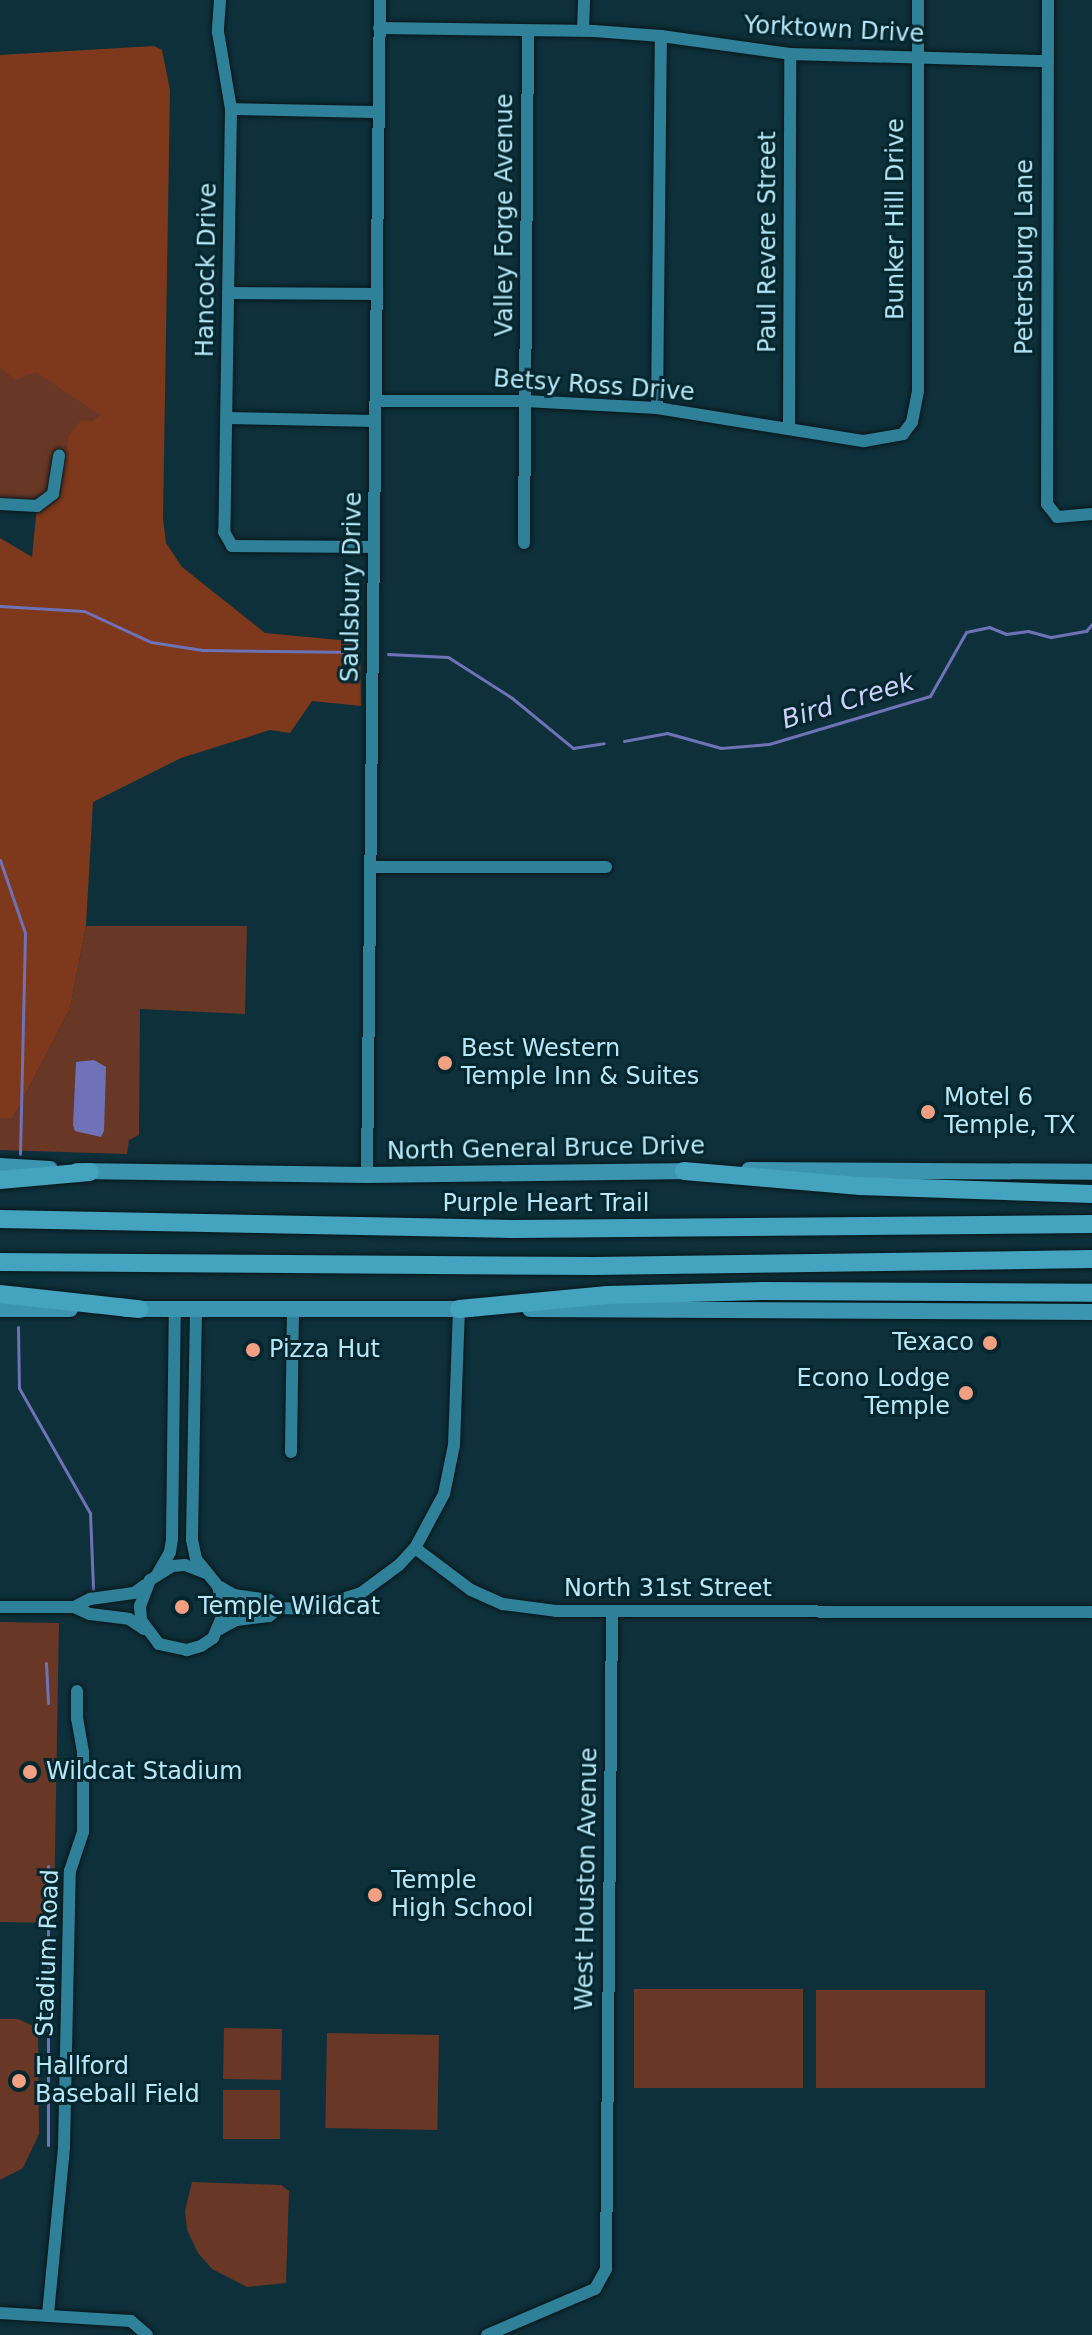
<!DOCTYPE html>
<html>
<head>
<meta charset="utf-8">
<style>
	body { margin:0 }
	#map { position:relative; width:1092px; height:2335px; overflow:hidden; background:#0e303a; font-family:"DejaVu Sans",sans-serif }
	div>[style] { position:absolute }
	.green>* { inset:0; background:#693725; transform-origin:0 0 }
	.forest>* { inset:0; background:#7e381c }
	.water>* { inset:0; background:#6f72b7 }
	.stream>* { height:3px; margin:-1.5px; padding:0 1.5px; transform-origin:1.5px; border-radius:1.5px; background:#6f72b7 }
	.roads { filter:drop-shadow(0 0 2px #08161a) drop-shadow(0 0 2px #08161a) }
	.minor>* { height:12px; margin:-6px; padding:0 6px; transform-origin:6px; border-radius:6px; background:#2f8199 }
	.major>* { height:16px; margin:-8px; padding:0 8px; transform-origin:8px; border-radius:8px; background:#3c95b0 }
	.highway>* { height:18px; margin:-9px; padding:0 9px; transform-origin:9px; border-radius:9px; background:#44a3bf }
	.dots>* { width:22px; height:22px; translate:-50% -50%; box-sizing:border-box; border:4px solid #03262f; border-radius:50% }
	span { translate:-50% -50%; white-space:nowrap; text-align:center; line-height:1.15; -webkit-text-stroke:6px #03262f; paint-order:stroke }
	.street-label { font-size:24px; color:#b8e7f7 }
	.poi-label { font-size:24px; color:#b8e7f7 }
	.left { translate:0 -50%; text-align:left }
	.right { translate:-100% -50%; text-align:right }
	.water-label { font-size:26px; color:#ced2f9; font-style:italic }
</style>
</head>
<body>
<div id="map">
	<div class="green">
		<div style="clip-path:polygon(0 322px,101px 414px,66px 453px,53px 494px,37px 506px,0 504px)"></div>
		<div style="clip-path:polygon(86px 926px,247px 926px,245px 1014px,140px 1009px,139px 1135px,129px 1140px,127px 1154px,0 1150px,0 1118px,13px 1118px,70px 1009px)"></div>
		<div style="left:0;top:1622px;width:59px;height:300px;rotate:1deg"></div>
		<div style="left:634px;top:1989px;width:169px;height:99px"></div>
		<div style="left:816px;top:1990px;width:169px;height:98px"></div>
		<div style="clip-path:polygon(0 2019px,18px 2019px,38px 2028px,39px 2134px,23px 2168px,0 2180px)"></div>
		<div style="left:224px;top:2028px;width:58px;height:51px;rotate:1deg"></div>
		<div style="left:327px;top:2033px;width:112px;height:95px;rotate:1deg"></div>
		<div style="left:223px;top:2090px;width:57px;height:49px"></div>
		<div style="clip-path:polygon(192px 2182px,281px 2185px,289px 2191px,286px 2283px,247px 2287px,212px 2269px,198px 2253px,187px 2230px,185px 2211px)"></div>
	</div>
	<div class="forest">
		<div style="clip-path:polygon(154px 46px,162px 50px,170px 90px,163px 518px,166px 543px,182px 567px,265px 633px,360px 642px,361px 706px,312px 701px,290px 733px,270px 730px,181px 758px,93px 802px,86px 926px,70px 1009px,13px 1118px,0 1118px,0 538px,32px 557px,37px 506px,53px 493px,59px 455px,66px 453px,69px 436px,81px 420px,93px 421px,100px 415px,36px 372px,15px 380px,0 367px,0 55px)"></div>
	</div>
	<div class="water">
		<div style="clip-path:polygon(94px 1060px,106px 1067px,104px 1131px,101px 1137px,75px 1131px,73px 1125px,76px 1062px)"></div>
	</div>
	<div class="stream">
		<div style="left:0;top:606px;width:84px;rotate:3.4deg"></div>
		<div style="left:84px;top:611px;width:74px;rotate:24.8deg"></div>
		<div style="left:151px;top:642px;width:52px;rotate:8.9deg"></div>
		<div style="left:202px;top:650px;width:155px;rotate:0.7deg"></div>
		<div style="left:388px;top:654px;width:60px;rotate:2.9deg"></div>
		<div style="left:448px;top:657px;width:76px;rotate:32.6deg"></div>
		<div style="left:512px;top:698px;width:79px;rotate:39.3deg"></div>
		<div style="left:573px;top:748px;width:31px;rotate:-9deg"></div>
		<div style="left:624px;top:741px;width:44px;rotate:-10.5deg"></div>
		<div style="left:667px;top:733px;width:56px;rotate:15.5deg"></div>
		<div style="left:721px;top:748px;width:48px;rotate:-4.8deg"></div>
		<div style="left:769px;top:744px;width:168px;rotate:-16.6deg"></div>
		<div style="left:930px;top:696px;width:73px;rotate:-60.6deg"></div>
		<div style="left:966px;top:632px;width:24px;rotate:-12deg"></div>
		<div style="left:989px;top:627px;width:18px;rotate:22deg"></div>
		<div style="left:1006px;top:634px;width:22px;rotate:-8deg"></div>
		<div style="left:1028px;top:631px;width:24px;rotate:15deg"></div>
		<div style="left:1051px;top:637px;width:36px;rotate:-10deg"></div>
		<div style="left:1086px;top:631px;width:9px;rotate:-49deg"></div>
		<div style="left:0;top:860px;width:77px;rotate:71.1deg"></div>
		<div style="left:25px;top:933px;width:221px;rotate:91.3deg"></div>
		<div style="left:18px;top:1327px;width:61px;rotate:89.1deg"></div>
		<div style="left:19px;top:1388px;width:144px;rotate:60.4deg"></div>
		<div style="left:90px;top:1513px;width:76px;rotate:87.7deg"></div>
		<div style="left:46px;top:1663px;width:40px;rotate:87.1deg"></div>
		<div style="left:48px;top:1866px;width:279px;rotate:90deg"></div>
	</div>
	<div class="roads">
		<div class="minor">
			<div style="left:220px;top:0;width:32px;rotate:94deg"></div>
			<div style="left:218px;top:32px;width:78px;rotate:80.4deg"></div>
			<div style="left:231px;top:109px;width:423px;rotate:90.9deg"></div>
			<div style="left:224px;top:532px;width:16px;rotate:60deg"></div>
			<div style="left:232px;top:546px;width:142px;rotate:0.4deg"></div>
			<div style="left:1048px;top:0;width:504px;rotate:90.11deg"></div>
			<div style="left:1047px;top:504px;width:16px;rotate:52deg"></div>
			<div style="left:1057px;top:517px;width:35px;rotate:-5deg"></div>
			<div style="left:379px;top:28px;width:215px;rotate:0.8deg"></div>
			<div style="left:594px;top:31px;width:67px;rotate:4.3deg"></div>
			<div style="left:661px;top:36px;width:130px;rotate:7.9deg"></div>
			<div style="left:790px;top:54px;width:258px;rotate:1.6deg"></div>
			<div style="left:583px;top:30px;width:30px;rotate:-88deg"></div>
			<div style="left:231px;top:109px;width:147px;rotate:1.2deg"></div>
			<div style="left:228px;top:293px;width:149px;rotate:0.4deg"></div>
			<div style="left:376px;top:401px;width:149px"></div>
			<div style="left:525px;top:401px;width:132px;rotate:3deg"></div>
			<div style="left:657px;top:408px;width:210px;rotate:9.1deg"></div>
			<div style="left:864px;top:441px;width:40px;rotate:-10deg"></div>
			<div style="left:903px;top:434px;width:15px;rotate:-53deg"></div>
			<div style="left:912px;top:422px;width:32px;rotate:-79deg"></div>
			<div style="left:918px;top:391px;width:391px;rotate:-90deg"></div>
			<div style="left:657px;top:408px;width:372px;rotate:-89.4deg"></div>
			<div style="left:227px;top:418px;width:148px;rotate:1.2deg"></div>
			<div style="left:789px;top:429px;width:375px;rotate:-89.8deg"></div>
			<div style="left:0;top:504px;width:37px;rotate:3deg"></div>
			<div style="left:37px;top:506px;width:20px;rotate:-37deg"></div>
			<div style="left:53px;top:494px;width:39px;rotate:-81deg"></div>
			<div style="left:524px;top:543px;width:512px;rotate:-89.55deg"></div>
			<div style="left:370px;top:867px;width:236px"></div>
			<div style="left:367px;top:1175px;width:1175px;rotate:-89.37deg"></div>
			<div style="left:196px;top:1309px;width:231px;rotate:91deg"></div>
			<div style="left:192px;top:1540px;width:19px;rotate:78deg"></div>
			<div style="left:196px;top:1559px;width:35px;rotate:51deg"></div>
			<div style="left:218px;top:1586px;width:27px;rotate:77deg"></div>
			<div style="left:224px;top:1612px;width:28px;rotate:113deg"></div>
			<div style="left:213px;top:1638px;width:14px;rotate:146deg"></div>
			<div style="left:201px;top:1646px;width:15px;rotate:164deg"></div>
			<div style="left:187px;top:1650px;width:29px;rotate:-168deg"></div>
			<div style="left:159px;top:1644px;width:30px;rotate:-127deg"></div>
			<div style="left:141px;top:1620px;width:14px;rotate:-94deg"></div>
			<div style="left:140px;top:1606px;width:28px;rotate:-69deg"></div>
			<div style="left:150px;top:1580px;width:26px;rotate:-32deg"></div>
			<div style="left:172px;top:1566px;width:13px;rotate:-4deg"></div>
			<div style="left:185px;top:1565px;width:22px;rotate:21deg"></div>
			<div style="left:291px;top:1452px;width:142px;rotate:-89.2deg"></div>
			<div style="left:415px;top:1548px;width:70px;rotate:36.9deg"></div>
			<div style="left:471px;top:1590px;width:35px;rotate:24deg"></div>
			<div style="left:503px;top:1604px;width:53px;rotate:7.5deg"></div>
			<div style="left:556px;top:1611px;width:536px;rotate:0.11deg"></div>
			<div style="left:158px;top:1573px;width:24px;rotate:-60deg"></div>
			<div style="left:170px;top:1552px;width:13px;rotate:-81deg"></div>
			<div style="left:172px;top:1539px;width:230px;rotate:-89.3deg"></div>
			<div style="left:220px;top:1587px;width:16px;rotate:30deg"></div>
			<div style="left:234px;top:1595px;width:35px;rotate:8deg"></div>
			<div style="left:269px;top:1600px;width:13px;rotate:39deg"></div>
			<div style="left:0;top:1607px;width:74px"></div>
			<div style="left:74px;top:1607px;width:17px;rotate:24deg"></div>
			<div style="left:90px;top:1614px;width:39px;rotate:7deg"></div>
			<div style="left:129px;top:1619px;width:18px;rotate:34deg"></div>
			<div style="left:74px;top:1607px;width:18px;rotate:-27deg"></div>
			<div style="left:90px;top:1599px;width:44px;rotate:-7.8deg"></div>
			<div style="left:134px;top:1593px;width:14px;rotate:-36deg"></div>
			<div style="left:218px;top:1630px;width:21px;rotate:-29deg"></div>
			<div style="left:236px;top:1620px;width:33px;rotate:-7deg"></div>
			<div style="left:269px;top:1616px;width:13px;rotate:-39deg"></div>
			<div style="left:279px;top:1608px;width:31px;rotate:2deg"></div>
			<div style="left:310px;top:1609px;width:53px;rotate:-17.4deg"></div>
			<div style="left:361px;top:1593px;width:47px;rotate:-36.4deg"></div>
			<div style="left:399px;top:1565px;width:23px;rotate:-47deg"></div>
			<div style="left:415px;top:1548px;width:61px;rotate:-61.8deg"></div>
			<div style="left:444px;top:1494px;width:50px;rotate:-78.5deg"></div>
			<div style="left:454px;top:1445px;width:136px;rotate:-87.9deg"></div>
			<div style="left:0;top:2313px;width:131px;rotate:3.5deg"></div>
			<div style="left:131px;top:2321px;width:21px;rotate:41deg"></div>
			<div style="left:48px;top:2314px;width:168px;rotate:-84.5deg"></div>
			<div style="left:64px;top:2147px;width:276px;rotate:-88.8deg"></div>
			<div style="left:70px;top:1871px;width:41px;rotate:-71.6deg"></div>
			<div style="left:83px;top:1832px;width:80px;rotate:-90deg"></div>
			<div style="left:83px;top:1752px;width:34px;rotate:-100deg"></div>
			<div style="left:77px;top:1719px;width:28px;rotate:-90deg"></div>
			<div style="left:487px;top:2335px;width:117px;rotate:-23.1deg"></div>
			<div style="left:595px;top:2289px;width:23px;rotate:-61deg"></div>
			<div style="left:606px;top:2269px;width:657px;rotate:-89.48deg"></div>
		</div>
		<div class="major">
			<div style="left:0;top:1166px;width:50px;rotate:3.4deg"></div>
			<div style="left:749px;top:1170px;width:343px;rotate:0.3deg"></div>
			<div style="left:77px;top:1171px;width:290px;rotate:0.8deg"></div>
			<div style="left:367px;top:1175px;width:327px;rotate:-0.7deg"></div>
			<div style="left:0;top:1309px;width:70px"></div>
			<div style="left:126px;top:1309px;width:344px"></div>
			<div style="left:530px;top:1309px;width:562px;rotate:0.31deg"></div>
		</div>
		<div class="highway">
			<div style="left:684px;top:1171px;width:177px;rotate:4.9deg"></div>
			<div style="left:860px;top:1186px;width:232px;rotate:2deg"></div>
			<div style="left:0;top:1180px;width:90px;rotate:-5.1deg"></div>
			<div style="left:0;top:1219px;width:513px;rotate:1.12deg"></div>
			<div style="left:513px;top:1229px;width:579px;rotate:-0.49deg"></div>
			<div style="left:0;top:1262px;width:594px;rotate:0.39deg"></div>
			<div style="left:594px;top:1266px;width:498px;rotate:-0.8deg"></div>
			<div style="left:0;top:1294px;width:140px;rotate:6.2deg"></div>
			<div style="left:459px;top:1309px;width:149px;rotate:-5.4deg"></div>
			<div style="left:607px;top:1295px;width:156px;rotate:-1.5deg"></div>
			<div style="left:763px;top:1291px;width:329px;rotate:0.3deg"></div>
		</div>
	</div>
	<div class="dots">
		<div style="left:445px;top:1063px;background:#f3a082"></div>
		<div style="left:928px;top:1112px;background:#f3a082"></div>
		<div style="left:990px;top:1343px;background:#f3a082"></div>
		<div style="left:253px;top:1350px;background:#f3a082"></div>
		<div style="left:966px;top:1393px;background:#f3a082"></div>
		<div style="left:182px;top:1607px;background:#f3a082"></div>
		<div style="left:30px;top:1772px;background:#f3a082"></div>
		<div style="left:375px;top:1895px;background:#f3a082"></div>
		<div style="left:19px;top:2081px;background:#f3a082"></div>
	</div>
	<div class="street-label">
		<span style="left:834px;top:30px;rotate:3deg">Yorktown Drive</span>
		<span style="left:505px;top:215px;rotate:-90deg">Valley Forge Avenue</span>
		<span style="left:896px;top:219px;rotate:-90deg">Bunker Hill Drive</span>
		<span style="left:768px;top:242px;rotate:-90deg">Paul Revere Street</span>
		<span style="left:1025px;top:257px;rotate:-90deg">Petersburg Lane</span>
		<span style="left:207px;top:270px;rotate:-89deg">Hancock Drive</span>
		<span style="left:594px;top:386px;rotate:4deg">Betsy Ross Drive</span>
		<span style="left:352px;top:587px;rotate:-89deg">Saulsbury Drive</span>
		<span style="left:546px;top:1149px;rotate:-1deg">North General Bruce Drive</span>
		<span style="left:546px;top:1204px">Purple Heart Trail</span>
		<span style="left:668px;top:1589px">North 31st Street</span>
		<span style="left:587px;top:1879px;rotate:-89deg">West Houston Avenue</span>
		<span style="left:48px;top:1953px;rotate:-88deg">Stadium Road</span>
	</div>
	<div class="poi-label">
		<span class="left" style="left:461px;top:1063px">Best Western<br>Temple Inn &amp; Suites</span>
		<span class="left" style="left:944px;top:1112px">Motel 6<br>Temple, TX</span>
		<span class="right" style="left:974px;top:1343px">Texaco</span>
		<span class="left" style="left:269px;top:1350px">Pizza Hut</span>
		<span class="right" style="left:950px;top:1393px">Econo Lodge<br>Temple</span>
		<span class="left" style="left:198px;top:1607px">Temple Wildcat</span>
		<span class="left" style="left:46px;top:1772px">Wildcat Stadium</span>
		<span class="left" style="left:391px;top:1895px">Temple<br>High School</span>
		<span class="left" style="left:35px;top:2081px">Hallford<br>Baseball Field</span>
	</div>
	<div class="water-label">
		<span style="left:848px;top:701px;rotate:-17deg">Bird Creek</span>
	</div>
</div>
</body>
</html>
